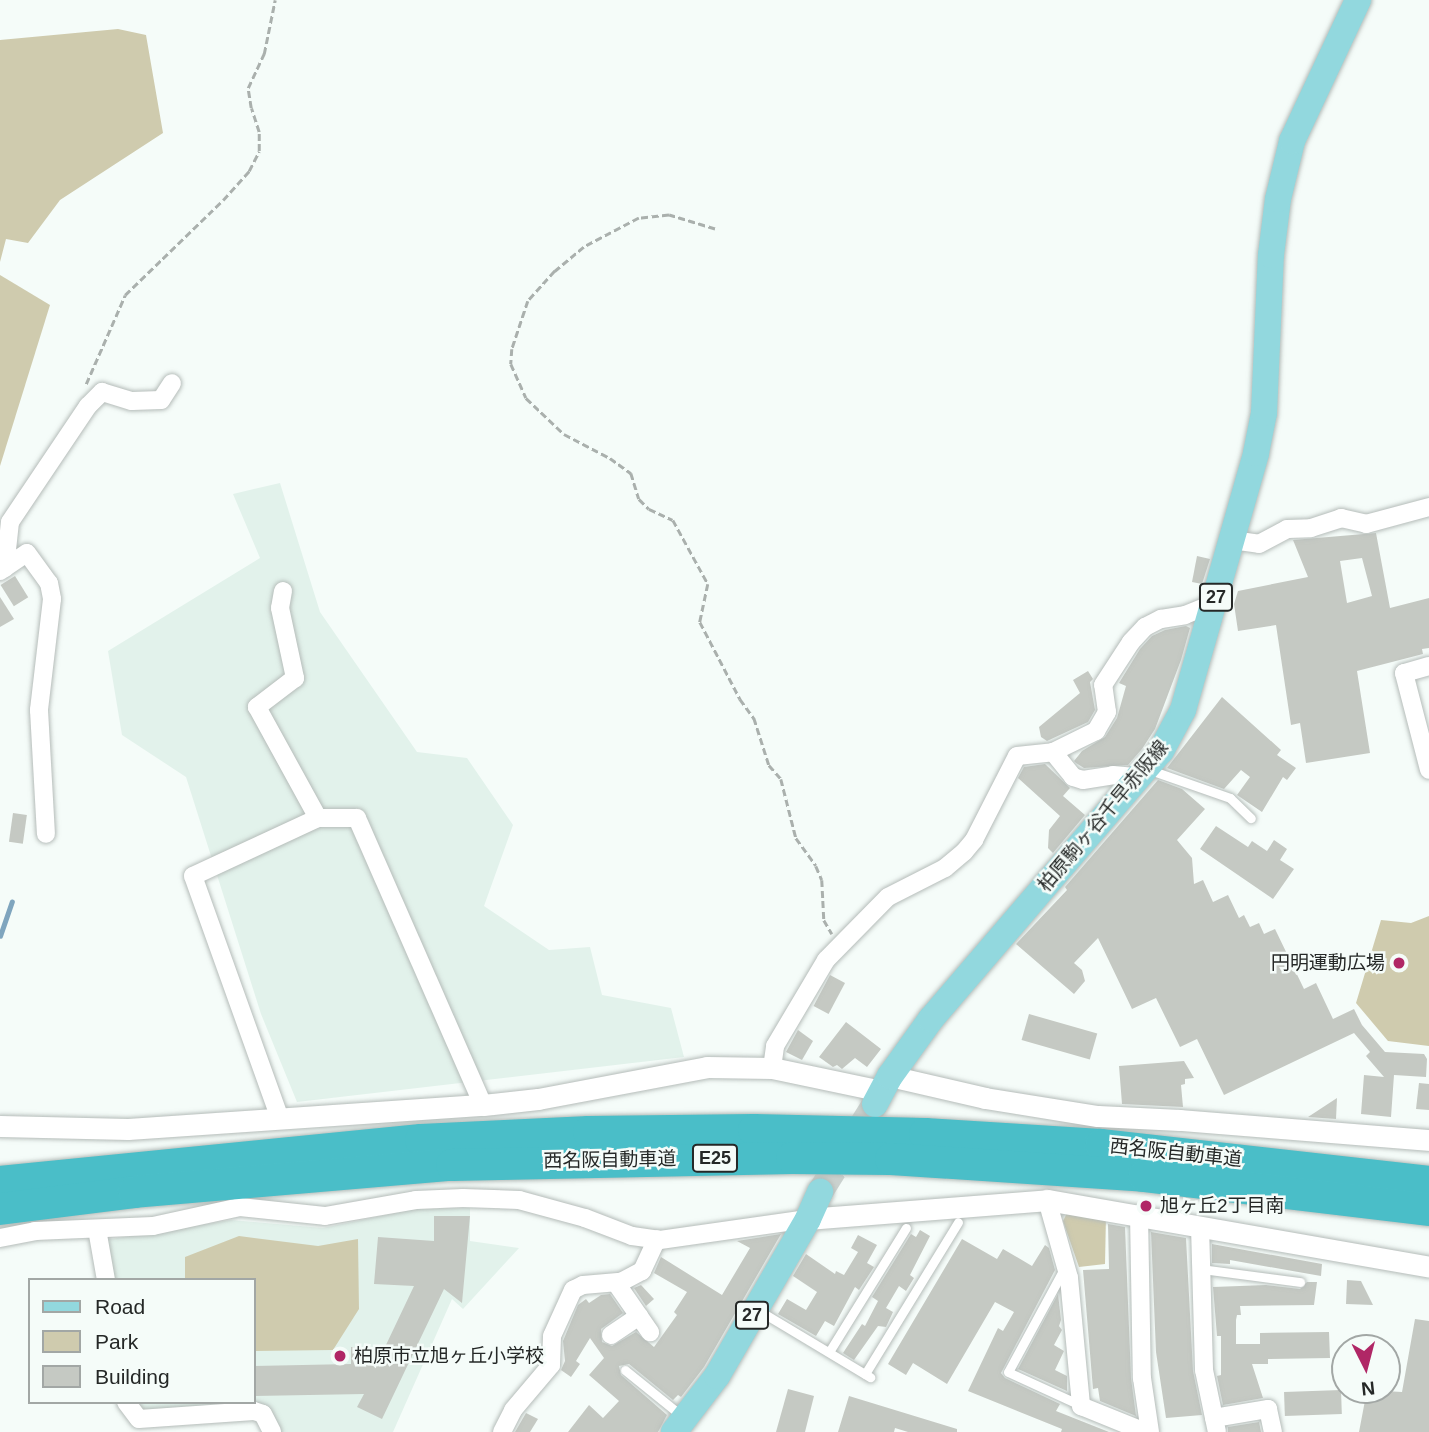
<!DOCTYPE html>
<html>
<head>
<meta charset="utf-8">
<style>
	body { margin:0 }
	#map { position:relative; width:1429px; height:1432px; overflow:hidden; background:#f5fcf9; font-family:Arial,"Noto Sans JP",sans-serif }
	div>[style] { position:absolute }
	.built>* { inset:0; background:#e2f2eb }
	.green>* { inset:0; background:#cfcbae }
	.stream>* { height:4.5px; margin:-2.25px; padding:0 2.25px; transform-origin:2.25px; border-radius:2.25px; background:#7fa5be }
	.building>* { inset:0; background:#c5c9c3; transform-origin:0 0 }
	.primary-tunnel>* { height:26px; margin-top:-13px; transform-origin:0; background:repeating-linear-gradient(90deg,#cbd2cf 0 26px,transparent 0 39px) }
	.path>* { height:2.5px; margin-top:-1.25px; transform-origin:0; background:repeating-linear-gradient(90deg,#aab0ad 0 7px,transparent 0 10.5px) }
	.roads { filter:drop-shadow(0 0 2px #b5bcb9) drop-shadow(0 0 2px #b5bcb9) }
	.service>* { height:9px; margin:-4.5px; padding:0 4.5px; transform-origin:4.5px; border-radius:4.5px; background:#fff }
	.minor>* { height:18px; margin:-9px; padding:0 9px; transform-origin:9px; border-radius:9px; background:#fff }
	.tertiary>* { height:21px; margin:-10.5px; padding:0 10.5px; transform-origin:10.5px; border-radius:10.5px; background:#fff }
	.primary>* { height:26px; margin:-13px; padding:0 13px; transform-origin:13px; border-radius:13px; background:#92d8de }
	.motorway>* { height:32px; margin:-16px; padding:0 16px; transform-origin:16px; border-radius:16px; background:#4abec8 }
	.dots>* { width:19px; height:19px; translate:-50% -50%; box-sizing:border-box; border:4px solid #f5fcf9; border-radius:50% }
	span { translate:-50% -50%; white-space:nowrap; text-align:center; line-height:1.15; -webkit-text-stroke:5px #f5fcf9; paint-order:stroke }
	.shield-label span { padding:2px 5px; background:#f5fcf9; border:2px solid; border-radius:5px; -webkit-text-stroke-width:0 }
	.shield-label { font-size:18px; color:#252827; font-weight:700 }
	.street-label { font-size:19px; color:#252827 }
	.poi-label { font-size:19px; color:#252827 }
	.right { translate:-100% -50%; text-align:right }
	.left { translate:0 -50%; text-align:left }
	.legend { position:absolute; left:28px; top:1278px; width:228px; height:126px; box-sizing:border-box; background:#f5fcf9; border:2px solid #a2a7a5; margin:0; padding:9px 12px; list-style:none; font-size:21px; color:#252827 }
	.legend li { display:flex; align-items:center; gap:14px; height:35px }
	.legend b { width:35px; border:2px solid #a2a7a5 }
	.north { position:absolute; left:1331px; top:1334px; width:70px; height:70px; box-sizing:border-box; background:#f5fcf9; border:2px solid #a2a7a5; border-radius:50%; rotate:174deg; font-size:19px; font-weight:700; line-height:28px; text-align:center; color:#252827 }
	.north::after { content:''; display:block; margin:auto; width:24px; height:32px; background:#b02766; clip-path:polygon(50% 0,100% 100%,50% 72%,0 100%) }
</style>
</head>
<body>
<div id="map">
	<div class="built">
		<div style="clip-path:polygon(280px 483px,320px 612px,417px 752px,467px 758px,513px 825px,484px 906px,549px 950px,590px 947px,602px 995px,671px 1008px,684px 1057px,297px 1102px,261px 1014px,186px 777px,122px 735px,108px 651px,260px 558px,233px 494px)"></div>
		<div style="clip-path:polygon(470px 1208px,470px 1241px,519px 1248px,463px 1309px,452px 1299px,393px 1432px,279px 1432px,266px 1405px,144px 1411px,138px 1402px,254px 1402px,254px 1280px,113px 1280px,105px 1240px,231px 1220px,323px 1228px,415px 1209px)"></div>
	</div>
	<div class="green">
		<div style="clip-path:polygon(118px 29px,146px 35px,163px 133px,60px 200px,28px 243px,6px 239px,0 262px,0 40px)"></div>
		<div style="clip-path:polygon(0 275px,50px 305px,0 466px)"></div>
		<div style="clip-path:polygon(1429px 916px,1429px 1046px,1388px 1041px,1356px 1003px,1381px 920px,1411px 923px)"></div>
		<div style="clip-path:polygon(1068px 1211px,1106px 1215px,1105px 1264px,1079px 1267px,1063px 1221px)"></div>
		<div style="clip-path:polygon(239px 1236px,318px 1246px,358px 1239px,359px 1309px,333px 1350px,254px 1351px,254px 1280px,185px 1280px,185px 1257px)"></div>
	</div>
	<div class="stream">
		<div style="left:0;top:936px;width:36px;rotate:-71deg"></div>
	</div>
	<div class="building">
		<div style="clip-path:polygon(evenodd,1376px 533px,1390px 608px,1429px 598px,1429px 648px,1422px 649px,1423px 654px,1357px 671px,1370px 753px,1306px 763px,1300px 723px,1291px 725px,1276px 625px,1238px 631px,1234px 604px,1238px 591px,1308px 577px,1293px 540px,1376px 533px,1362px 558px,1372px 596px,1347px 603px,1340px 561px,1362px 558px)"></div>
		<div style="clip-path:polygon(1197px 556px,1210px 559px,1202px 584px,1192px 582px)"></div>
		<div style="left:15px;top:576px;width:25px;height:17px;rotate:58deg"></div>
		<div style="clip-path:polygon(0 597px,14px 619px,0 627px)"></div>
		<div style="clip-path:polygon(1186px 626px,1190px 628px,1181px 660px,1155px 729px,1142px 749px,1128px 765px,1084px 768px,1076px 763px,1074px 761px,1082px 751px,1105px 737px,1117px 718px,1126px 686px,1119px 683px,1140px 649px,1152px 636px,1165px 630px)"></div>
		<div style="clip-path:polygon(1088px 671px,1093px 679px,1090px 682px,1095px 710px,1088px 722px,1047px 741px,1041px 737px,1039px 727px,1080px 693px,1073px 680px)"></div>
		<div style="clip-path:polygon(1222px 697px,1281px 750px,1277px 755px,1296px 768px,1287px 780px,1283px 777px,1262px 812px,1237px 795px,1250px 777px,1241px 770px,1224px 789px,1167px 768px)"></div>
		<div style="clip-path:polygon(1045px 764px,1070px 788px,1063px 796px,1085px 815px,1053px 853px,1048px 848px,1049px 830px,1060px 816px,1018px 778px,1024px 767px)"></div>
		<div style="clip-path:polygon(1158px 780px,1182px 789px,1205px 809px,1177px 840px,1192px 858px,1194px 884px,1203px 880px,1213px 902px,1228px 895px,1239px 918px,1244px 915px,1250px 927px,1259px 923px,1264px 934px,1275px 929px,1304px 989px,1316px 983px,1333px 1019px,1354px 1009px,1362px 1025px,1385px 1052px,1424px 1054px,1427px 1059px,1426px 1077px,1394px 1075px,1391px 1117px,1361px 1114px,1364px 1075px,1384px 1077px,1366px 1056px,1370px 1052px,1354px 1033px,1224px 1095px,1197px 1039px,1180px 1047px,1156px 998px,1132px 1009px,1098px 938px,1074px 963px,1082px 970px,1085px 981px,1074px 994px,1016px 944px,1067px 890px,1065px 887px)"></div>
		<div style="left:13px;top:813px;width:14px;height:29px;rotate:8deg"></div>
		<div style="clip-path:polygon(1216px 826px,1248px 847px,1252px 841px,1267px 851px,1274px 840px,1287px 849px,1280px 860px,1294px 869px,1273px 899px,1200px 849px)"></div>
		<div style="left:830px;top:975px;width:17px;height:35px;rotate:28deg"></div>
		<div style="left:1029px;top:1014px;width:71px;height:27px;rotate:16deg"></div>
		<div style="clip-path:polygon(846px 1022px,881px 1049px,867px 1067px,855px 1058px,842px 1069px,837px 1065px,833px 1067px,819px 1057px)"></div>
		<div style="clip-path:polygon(798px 1030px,813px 1041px,802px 1060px,786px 1052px)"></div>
		<div style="clip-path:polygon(1184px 1061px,1194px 1078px,1185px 1079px,1185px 1084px,1181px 1085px,1183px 1107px,1122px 1104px,1119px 1066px)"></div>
		<div style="clip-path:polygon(1419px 1083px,1429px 1084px,1429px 1110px,1416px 1109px)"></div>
		<div style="clip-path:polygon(1337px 1098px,1336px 1119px,1308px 1117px)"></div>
		<div style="clip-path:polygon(434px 1216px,470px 1216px,462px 1303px,444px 1289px,382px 1419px,357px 1407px,364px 1394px,254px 1396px,254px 1366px,351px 1364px,351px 1347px,385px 1347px,414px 1286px,374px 1284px,378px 1237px,434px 1241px)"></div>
		<div style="clip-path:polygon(1108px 1224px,1125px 1227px,1131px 1378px,1136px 1416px,1100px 1401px,1098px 1388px,1093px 1389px,1083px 1270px,1109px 1269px)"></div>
		<div style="clip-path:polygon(920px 1230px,930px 1236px,910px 1275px,914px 1278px,906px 1291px,899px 1286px,886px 1308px,893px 1312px,886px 1327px,878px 1326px,854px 1360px,843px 1353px,862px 1324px,865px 1326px,878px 1301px,872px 1297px,911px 1234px,916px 1237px)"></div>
		<div style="clip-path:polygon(1151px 1232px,1186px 1238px,1193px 1371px,1202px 1415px,1166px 1418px,1156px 1352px)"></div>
		<div style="clip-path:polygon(781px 1234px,704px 1367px,681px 1397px,678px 1395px,673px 1400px,629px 1364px,619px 1366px,621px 1375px,667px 1415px,658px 1432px,568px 1432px,589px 1405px,603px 1418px,619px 1401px,589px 1375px,604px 1358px,590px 1338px,576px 1361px,580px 1364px,571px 1377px,561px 1370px,565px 1361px,563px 1341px,578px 1305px,586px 1299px,589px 1303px,601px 1295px,610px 1294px,623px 1313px,601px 1329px,602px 1342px,612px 1346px,636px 1332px,654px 1347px,677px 1315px,674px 1312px,687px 1292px,654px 1273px,661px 1257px,722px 1295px,750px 1248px,737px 1241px)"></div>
		<div style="clip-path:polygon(858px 1235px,877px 1245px,867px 1263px,874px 1267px,859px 1290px,855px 1287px,834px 1326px,825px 1321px,816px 1336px,778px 1314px,787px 1299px,806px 1310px,817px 1292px,793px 1276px,806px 1254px,835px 1274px,836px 1271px,844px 1275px,858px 1252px,851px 1248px)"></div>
		<div style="clip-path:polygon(962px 1239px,997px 1259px,1003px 1249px,1032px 1266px,1045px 1245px,1049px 1248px,1055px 1270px,1001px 1373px,1005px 1378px,1060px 1404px,1056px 1411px,1109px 1432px,1061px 1432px,1062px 1429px,968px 1391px,998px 1328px,1003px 1331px,1014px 1312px,995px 1302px,947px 1384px,913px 1363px,906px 1375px,888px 1364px)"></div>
		<div style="clip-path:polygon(1212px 1244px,1322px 1264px,1321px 1276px,1230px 1260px,1230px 1264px,1212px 1263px)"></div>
		<div style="clip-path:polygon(1347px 1280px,1361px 1281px,1373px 1305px,1346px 1304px)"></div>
		<div style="clip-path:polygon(1307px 1282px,1317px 1282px,1314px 1305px,1240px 1306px,1241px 1315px,1237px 1315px,1236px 1320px,1236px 1344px,1260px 1344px,1260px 1333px,1329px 1332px,1330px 1358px,1268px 1359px,1268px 1364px,1252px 1364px,1263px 1398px,1223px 1405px,1217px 1376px,1221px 1375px,1221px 1336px,1217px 1336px,1213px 1287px,1266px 1285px,1300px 1289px)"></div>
		<div style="clip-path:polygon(641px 1285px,654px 1299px,646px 1306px,634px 1288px)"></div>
		<div style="clip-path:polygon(1058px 1294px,1061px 1320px,1059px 1326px,1062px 1330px,1054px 1345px,1064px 1351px,1055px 1370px,1067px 1376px,1067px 1391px,1018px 1369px)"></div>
		<div style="clip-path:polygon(1415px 1319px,1429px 1321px,1429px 1432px,1359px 1432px,1367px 1390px,1402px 1392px)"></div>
		<div style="clip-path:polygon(788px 1389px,814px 1396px,805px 1432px,776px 1432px)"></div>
		<div style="left:1341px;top:1390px;width:24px;height:57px;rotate:88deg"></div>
		<div style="clip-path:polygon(849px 1396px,957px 1429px,957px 1432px,908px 1432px,895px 1428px,894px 1432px,838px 1432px)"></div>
		<div style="clip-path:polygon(526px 1413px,538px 1419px,530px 1432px,515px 1432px)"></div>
		<div style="clip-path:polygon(1259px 1422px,1261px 1432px,1228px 1432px,1228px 1427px)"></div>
	</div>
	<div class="primary-tunnel">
		<div style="left:820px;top:1192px;width:104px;rotate:-58deg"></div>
	</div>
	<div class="path">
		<div style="left:715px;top:229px;width:48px;rotate:-163.1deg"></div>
		<div style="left:669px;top:215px;width:30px;rotate:174deg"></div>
		<div style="left:639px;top:218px;width:62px;rotate:152.2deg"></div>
		<div style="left:584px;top:247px;width:38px;rotate:140deg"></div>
		<div style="left:555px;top:271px;width:40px;rotate:132deg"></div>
		<div style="left:528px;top:301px;width:51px;rotate:108.4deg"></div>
		<div style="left:512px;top:349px;width:15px;rotate:94deg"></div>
		<div style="left:511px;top:364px;width:37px;rotate:66deg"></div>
		<div style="left:526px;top:398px;width:52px;rotate:43.5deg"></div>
		<div style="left:564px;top:434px;width:52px;rotate:27.6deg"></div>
		<div style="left:610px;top:458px;width:26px;rotate:36deg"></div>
		<div style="left:631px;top:473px;width:27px;rotate:73deg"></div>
		<div style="left:639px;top:499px;width:14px;rotate:45deg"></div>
		<div style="left:649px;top:509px;width:26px;rotate:25deg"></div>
		<div style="left:673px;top:520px;width:73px;rotate:61.3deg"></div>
		<div style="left:708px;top:584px;width:39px;rotate:102deg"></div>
		<div style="left:700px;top:622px;width:87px;rotate:62.5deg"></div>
		<div style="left:740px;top:699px;width:24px;rotate:54deg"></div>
		<div style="left:754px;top:718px;width:49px;rotate:72.3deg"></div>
		<div style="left:769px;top:765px;width:18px;rotate:49deg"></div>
		<div style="left:781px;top:779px;width:61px;rotate:75.7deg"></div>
		<div style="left:796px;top:838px;width:34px;rotate:54deg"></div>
		<div style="left:816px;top:866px;width:15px;rotate:67deg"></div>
		<div style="left:822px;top:880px;width:40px;rotate:87.1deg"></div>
		<div style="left:824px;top:920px;width:16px;rotate:60deg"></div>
		<div style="left:86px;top:384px;width:97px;rotate:-66.3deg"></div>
		<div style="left:125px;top:295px;width:136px;rotate:-44.1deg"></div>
		<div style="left:223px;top:200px;width:39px;rotate:-48deg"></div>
		<div style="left:249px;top:171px;width:22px;rotate:-63deg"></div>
		<div style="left:259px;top:151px;width:19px;rotate:-90deg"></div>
		<div style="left:259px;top:132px;width:25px;rotate:-108deg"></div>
		<div style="left:251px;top:108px;width:20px;rotate:-99deg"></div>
		<div style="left:248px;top:88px;width:38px;rotate:-65deg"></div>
		<div style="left:264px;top:54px;width:55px;rotate:-78.5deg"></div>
	</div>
	<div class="roads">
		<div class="service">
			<div style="left:1150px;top:770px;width:85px;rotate:19.3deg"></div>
			<div style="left:1230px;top:798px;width:29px;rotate:44deg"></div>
			<div style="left:1065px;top:1267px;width:119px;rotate:118.5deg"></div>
			<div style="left:1008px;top:1372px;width:79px;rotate:24.6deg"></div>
			<div style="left:1201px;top:1269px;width:100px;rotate:7.5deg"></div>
			<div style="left:758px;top:1310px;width:131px;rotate:30.9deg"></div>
			<div style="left:829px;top:1352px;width:146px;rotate:-58.2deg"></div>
			<div style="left:625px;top:1370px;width:75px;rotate:39deg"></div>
			<div style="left:865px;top:1374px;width:178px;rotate:-58.5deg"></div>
		</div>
		<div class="minor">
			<div style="left:1232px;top:540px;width:27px;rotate:8deg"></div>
			<div style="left:1259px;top:544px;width:32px;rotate:-28deg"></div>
			<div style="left:1287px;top:529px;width:24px;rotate:-2deg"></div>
			<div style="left:1311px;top:528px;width:32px;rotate:-18deg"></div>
			<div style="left:1341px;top:518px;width:26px;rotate:13deg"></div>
			<div style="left:1366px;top:524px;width:65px;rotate:-15.1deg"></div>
			<div style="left:5px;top:568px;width:46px;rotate:-83.8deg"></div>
			<div style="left:10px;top:522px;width:140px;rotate:-56.1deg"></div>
			<div style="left:88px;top:406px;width:20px;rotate:-45deg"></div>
			<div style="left:102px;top:392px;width:31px;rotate:17deg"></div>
			<div style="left:132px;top:401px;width:29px;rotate:-2deg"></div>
			<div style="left:161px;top:400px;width:20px;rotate:-57deg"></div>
			<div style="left:0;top:571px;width:32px;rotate:-34deg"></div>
			<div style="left:27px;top:553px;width:37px;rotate:54deg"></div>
			<div style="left:49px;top:583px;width:16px;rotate:79deg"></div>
			<div style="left:52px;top:599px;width:112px;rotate:96.7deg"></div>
			<div style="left:39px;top:710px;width:124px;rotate:86.8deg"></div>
			<div style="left:283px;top:591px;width:17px;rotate:100deg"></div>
			<div style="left:280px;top:608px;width:72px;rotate:77.9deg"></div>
			<div style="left:295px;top:678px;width:48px;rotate:142.7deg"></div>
			<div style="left:257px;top:707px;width:127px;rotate:61.2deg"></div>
			<div style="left:1429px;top:666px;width:26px;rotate:164deg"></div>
			<div style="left:1404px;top:673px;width:100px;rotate:75.5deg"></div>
			<div style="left:1053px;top:752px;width:32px;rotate:51deg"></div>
			<div style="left:1073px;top:777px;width:10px;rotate:17deg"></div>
			<div style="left:1083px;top:780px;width:30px;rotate:-9deg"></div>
			<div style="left:1113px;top:775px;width:25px;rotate:5deg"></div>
			<div style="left:772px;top:1068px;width:22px;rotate:-82deg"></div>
			<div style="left:775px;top:1046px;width:100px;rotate:-59.3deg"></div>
			<div style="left:826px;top:960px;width:88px;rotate:-45.5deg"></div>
			<div style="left:888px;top:897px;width:64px;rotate:-27deg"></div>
			<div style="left:945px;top:868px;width:25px;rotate:-40deg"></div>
			<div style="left:964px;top:852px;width:16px;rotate:-50deg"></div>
			<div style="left:974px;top:840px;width:94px;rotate:-62.9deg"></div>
			<div style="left:1017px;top:756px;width:36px;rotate:-6deg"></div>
			<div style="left:1053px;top:752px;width:48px;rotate:-26deg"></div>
			<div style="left:1096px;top:731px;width:22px;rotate:-60deg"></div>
			<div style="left:1107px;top:712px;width:27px;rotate:-98deg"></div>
			<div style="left:1103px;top:685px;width:51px;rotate:-56.9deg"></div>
			<div style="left:1131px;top:642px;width:21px;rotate:-47deg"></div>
			<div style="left:1145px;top:627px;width:18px;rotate:-27deg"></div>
			<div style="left:1161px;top:619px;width:24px;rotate:-9deg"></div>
			<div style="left:1185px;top:615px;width:32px;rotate:-22deg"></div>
			<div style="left:279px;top:1116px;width:255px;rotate:-109.7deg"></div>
			<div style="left:193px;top:876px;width:138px;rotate:-24.9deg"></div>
			<div style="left:318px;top:818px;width:39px"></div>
			<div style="left:357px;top:818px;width:313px;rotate:66.3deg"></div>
			<div style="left:1047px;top:1200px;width:81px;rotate:74.2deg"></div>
			<div style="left:1069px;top:1278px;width:129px;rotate:84.6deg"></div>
			<div style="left:1081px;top:1406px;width:69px;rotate:22.1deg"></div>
			<div style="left:1139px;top:1214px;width:164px;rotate:89deg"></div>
			<div style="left:1142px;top:1378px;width:55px;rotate:81.6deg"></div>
			<div style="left:1200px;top:1226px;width:144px;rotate:88.4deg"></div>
			<div style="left:1204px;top:1370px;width:63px;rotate:78.2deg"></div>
			<div style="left:97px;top:1229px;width:52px;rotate:80deg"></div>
			<div style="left:0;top:1238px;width:36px;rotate:-11deg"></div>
			<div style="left:35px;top:1231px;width:118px;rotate:-2.4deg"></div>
			<div style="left:153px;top:1226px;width:89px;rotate:-12.3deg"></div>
			<div style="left:240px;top:1207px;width:85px;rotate:6deg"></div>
			<div style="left:325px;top:1216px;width:92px;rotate:-10deg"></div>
			<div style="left:416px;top:1200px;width:47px;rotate:-2.4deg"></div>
			<div style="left:463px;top:1198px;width:56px;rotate:2deg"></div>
			<div style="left:519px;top:1200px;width:68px;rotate:15.3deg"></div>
			<div style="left:585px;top:1218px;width:50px;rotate:21deg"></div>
			<div style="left:632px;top:1236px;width:28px;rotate:8deg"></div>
			<div style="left:660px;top:1240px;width:149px;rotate:-8.1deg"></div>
			<div style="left:616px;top:1283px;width:60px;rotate:55.2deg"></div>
			<div style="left:611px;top:1335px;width:34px;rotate:-34deg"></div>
			<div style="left:126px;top:1402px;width:21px;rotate:53deg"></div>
			<div style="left:139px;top:1419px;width:115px;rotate:-4deg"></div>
			<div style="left:254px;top:1411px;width:9px;rotate:18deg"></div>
			<div style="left:263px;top:1414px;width:20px;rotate:63deg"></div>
			<div style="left:1214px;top:1418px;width:55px;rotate:-9.5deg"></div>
			<div style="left:1268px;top:1409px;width:24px;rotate:78deg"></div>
			<div style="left:502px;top:1432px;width:25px;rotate:-63deg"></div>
			<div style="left:513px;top:1410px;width:59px;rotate:-49.8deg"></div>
			<div style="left:551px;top:1365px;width:29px;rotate:-88deg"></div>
			<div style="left:552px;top:1336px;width:51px;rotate:-65.5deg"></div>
			<div style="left:573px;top:1290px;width:11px;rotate:-27deg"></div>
			<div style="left:583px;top:1285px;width:38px;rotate:-5deg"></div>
			<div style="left:621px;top:1282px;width:24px;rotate:-28deg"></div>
			<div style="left:642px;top:1271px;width:35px;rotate:-65deg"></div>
		</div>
		<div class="tertiary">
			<div style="left:890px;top:1076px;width:98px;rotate:13deg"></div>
			<div style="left:985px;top:1098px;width:114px;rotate:9.1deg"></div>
			<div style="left:1098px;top:1116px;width:82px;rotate:2.8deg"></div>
			<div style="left:1180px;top:1120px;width:250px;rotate:4.6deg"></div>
			<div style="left:0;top:1126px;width:128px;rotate:1.3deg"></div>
			<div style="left:128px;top:1129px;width:356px;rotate:-3.9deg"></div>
			<div style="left:483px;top:1105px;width:55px;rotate:-6.2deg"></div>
			<div style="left:538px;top:1099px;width:172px;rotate:-10.7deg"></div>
			<div style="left:707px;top:1067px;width:65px;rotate:0.9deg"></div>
			<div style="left:772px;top:1068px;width:112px;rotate:11.8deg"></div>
			<div style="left:808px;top:1219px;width:240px;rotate:-4.5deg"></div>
			<div style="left:1047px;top:1200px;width:388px;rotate:9.9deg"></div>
		</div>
		<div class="primary">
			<div style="left:875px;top:1104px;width:32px;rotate:-62deg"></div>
			<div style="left:890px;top:1076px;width:70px;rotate:-54.3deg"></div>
			<div style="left:931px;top:1019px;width:353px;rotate:-49.4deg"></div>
			<div style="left:1161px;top:751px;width:47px;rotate:-61.8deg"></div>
			<div style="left:1183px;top:710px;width:267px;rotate:-74.1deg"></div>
			<div style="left:1256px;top:453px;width:41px;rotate:-78.7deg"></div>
			<div style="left:1264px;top:413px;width:158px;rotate:-87.5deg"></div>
			<div style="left:1271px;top:255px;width:56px;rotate:-82.9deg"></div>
			<div style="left:1278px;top:199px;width:60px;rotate:-76.4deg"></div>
			<div style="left:1292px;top:141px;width:156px;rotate:-64.9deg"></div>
			<div style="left:674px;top:1432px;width:71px;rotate:-52.5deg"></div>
			<div style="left:717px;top:1376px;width:181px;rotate:-59.9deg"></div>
			<div style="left:808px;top:1219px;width:30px;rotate:-66deg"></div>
		</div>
		<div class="motorway">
			<div style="left:0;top:1182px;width:423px;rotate:-5.7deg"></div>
			<div style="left:421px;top:1140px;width:168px;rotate:-2.7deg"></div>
			<div style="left:589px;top:1132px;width:165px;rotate:-0.7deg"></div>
			<div style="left:754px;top:1130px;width:171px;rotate:1.3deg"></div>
			<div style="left:925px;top:1134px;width:176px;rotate:3.6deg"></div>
			<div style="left:1101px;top:1145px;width:330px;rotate:6.4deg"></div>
			<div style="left:0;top:1209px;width:135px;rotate:-7.2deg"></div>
			<div style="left:134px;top:1192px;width:319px;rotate:-4.9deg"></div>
			<div style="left:452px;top:1165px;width:340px;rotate:-1.2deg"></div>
			<div style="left:792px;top:1158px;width:99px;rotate:0.6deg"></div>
			<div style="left:891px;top:1159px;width:254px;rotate:3.8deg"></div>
			<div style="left:1144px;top:1176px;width:287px;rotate:6.8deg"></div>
		</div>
	</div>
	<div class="dots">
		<div style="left:1399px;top:963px;background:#b02766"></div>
		<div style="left:1146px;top:1206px;background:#b02766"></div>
		<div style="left:340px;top:1356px;background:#b02766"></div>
	</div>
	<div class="shield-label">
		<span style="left:1216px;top:597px">27</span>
		<span style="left:715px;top:1158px">E25</span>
		<span style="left:752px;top:1315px">27</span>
	</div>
	<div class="street-label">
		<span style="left:1103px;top:816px;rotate:-50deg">柏原駒ヶ谷千早赤阪線</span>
		<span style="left:1176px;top:1153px;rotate:6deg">西名阪自動車道</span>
		<span style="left:610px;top:1160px;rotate:-1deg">西名阪自動車道</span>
	</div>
	<div class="poi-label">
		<span class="right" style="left:1385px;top:963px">円明運動広場</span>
		<span class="left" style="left:1160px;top:1206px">旭ヶ丘2丁目南</span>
		<span class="left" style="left:354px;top:1356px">柏原市立旭ヶ丘小学校</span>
	</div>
	<ul class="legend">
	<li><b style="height:9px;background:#92d8de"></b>Road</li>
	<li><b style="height:19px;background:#cfcbae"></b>Park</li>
	<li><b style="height:19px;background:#c5c9c3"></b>Building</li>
	</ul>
	<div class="north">N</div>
</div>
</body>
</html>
